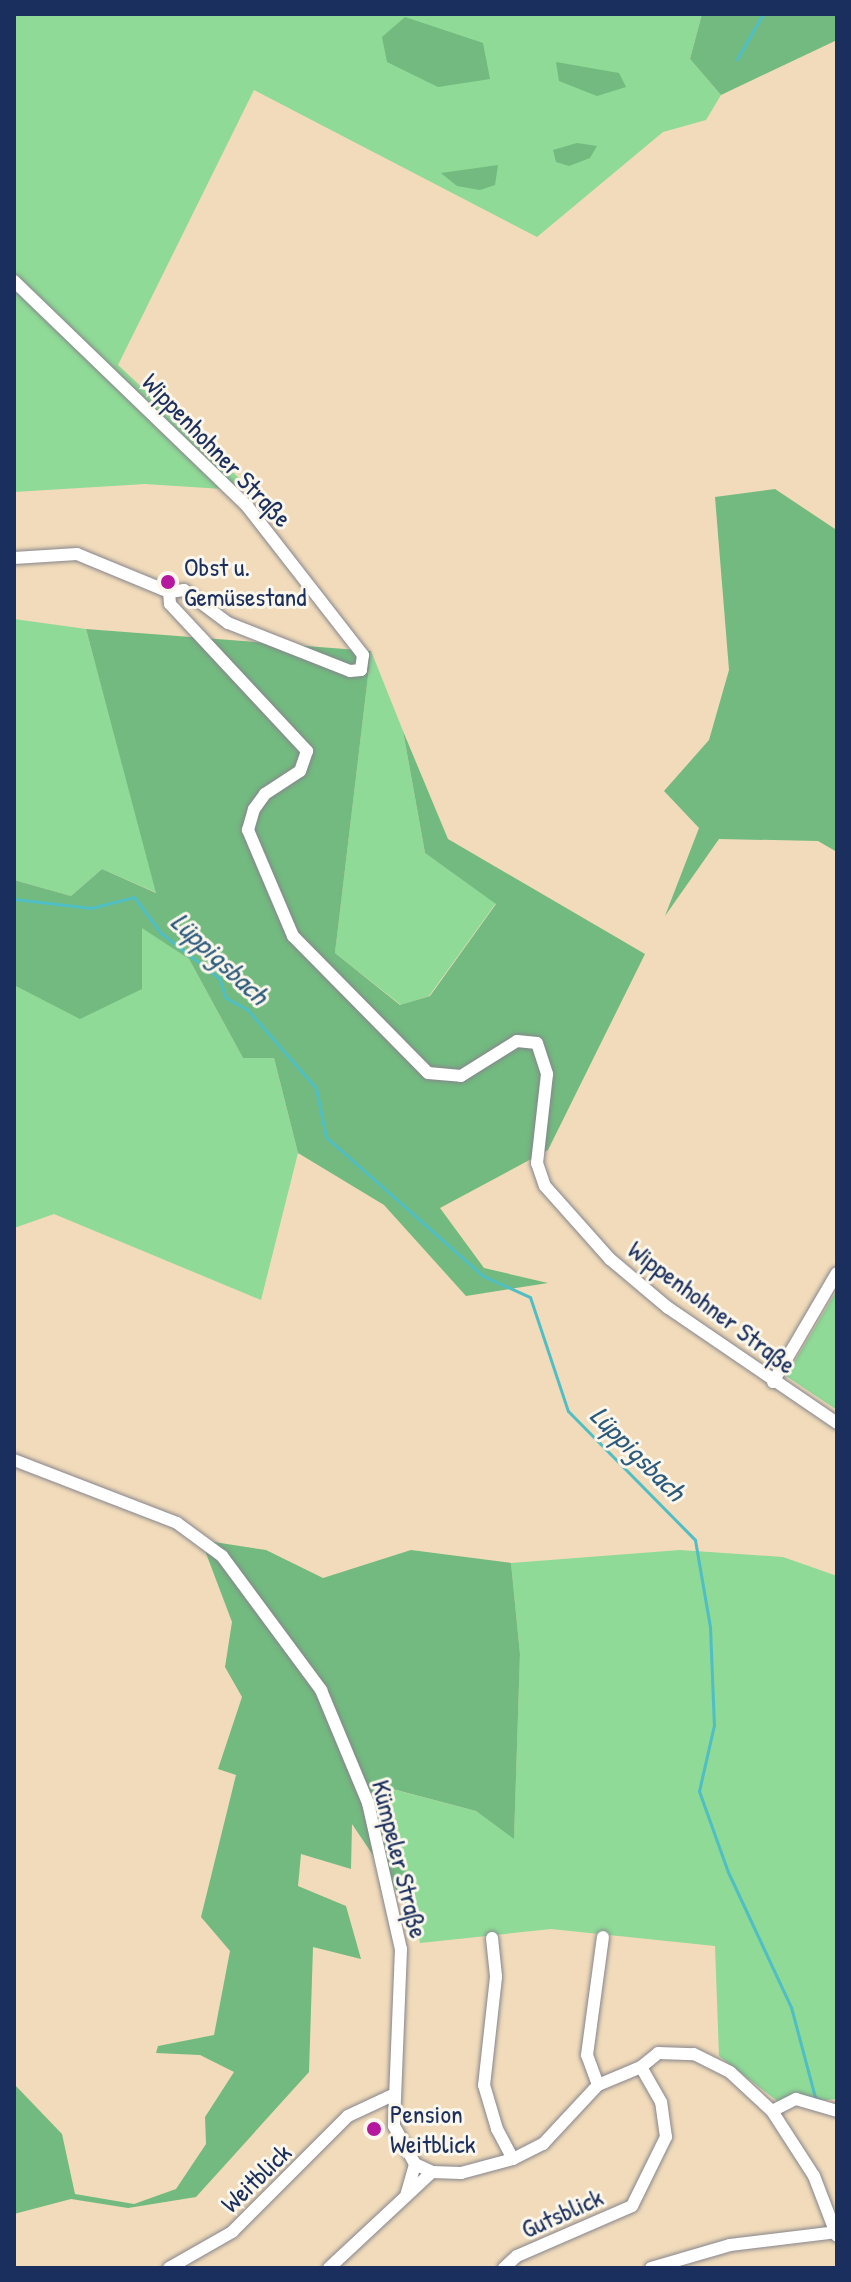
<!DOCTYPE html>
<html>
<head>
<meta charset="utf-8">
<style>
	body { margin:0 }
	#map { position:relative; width:851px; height:2282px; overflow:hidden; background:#f1dbba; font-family:"Patrick Hand",sans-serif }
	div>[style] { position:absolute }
	.green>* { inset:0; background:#8eda96 }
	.forest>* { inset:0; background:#72ba7f }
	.stream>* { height:3px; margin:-1.5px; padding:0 1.5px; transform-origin:1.5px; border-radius:1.5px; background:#4fbec5 }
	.roads { filter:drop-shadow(0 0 2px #86858c) drop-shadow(0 0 2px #86858c) }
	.minor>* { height:12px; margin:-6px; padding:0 6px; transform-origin:6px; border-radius:6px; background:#fff }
	.dots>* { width:22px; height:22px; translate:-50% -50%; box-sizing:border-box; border:4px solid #fbf7ec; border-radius:50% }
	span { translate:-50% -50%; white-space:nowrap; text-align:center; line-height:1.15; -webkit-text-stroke:6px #fbf7ec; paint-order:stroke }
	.street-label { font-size:26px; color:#1b2f5e }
	.poi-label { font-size:26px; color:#1b2f5e }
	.left { translate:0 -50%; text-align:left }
	.water-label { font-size:28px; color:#2b5a7d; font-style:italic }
	.frame { position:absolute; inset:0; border:16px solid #1b2f5e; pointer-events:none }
</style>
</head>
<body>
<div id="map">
	<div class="green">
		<div style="clip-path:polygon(14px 14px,702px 14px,690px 59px,721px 95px,706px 120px,663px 132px,537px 237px,254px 90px,118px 365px,253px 491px,145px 484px,14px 492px)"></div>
		<div style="clip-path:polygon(14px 619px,86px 629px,157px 893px,102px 869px,71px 896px,14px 880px)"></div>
		<div style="clip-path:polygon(371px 651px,403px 731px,425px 853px,496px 903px,429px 996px,401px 1005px,335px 953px)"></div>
		<div style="clip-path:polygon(142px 927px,189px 959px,243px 1058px,274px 1058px,298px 1153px,261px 1300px,54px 1214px,14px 1228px,14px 985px)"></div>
		<div style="clip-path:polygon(837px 1290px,837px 1410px,786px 1376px)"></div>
		<div style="clip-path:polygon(680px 1550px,783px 1557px,837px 1576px,837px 2099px,781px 2104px,719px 2056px,715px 1946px,551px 1929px,420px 1943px,384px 1787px,476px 1811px,514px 1838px,520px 1654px,511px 1563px)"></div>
	</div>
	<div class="forest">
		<div style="clip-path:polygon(702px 14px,837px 14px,837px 40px,721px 95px,690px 59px)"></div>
		<div style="clip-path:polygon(405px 17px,483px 43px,490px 79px,438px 87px,387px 62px,382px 37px)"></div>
		<div style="clip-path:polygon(556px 62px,619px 73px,626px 87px,597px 96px,559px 81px)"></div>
		<div style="clip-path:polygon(577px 143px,597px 146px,590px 158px,569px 166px,556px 162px,553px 150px)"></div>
		<div style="clip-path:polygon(498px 165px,495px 185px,480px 190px,457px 186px,441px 173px)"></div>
		<div style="clip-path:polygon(775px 489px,835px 529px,837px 852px,818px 841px,719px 839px,665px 916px,699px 828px,664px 791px,709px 740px,729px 670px,715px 497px)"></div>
		<div style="clip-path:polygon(86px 629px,371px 651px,335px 953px,400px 1005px,430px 996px,496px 904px,425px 853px,403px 731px,448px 839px,645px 954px,548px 1150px,440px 1208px,484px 1268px,548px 1283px,466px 1296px,384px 1205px,298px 1153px,274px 1058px,243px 1058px,189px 959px,142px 928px,142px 989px,80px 1019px,14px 985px,14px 880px,71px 896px,102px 869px,156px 893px)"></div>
		<div style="clip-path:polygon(201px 1540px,266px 1550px,323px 1578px,411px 1550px,511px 1563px,520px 1654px,514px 1839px,476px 1811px,385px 1787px,420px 1925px,352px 1824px,351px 1869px,301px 1854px,298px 1886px,346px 1906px,361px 1959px,313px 1947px,309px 2072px,196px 2197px,128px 2208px,71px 2199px,14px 2214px,14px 2084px,62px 2134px,75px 2194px,134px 2204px,176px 2189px,206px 2144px,205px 2117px,234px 2072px,200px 2055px,156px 2053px,158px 2046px,214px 2035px,230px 1951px,201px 1917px,236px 1775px,218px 1769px,242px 1697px,225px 1667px,232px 1622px)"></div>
	</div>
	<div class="stream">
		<div style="left:737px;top:59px;width:52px;rotate:-60deg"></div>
		<div style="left:14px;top:899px;width:78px;rotate:6.7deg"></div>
		<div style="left:91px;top:908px;width:44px;rotate:-14.3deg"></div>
		<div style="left:134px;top:897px;width:45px;rotate:53.1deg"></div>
		<div style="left:161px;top:933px;width:73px;rotate:37.8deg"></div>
		<div style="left:219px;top:978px;width:21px;rotate:71deg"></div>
		<div style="left:226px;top:998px;width:24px;rotate:28deg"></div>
		<div style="left:247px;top:1009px;width:105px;rotate:48.9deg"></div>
		<div style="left:316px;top:1088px;width:50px;rotate:78.5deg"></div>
		<div style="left:326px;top:1137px;width:210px;rotate:41.5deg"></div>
		<div style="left:483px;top:1276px;width:51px;rotate:24.1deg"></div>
		<div style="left:530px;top:1297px;width:120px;rotate:71.6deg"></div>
		<div style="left:568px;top:1411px;width:181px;rotate:45.4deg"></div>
		<div style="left:695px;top:1540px;width:88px;rotate:80.2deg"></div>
		<div style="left:710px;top:1627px;width:98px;rotate:87.7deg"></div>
		<div style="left:714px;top:1725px;width:68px;rotate:102.8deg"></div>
		<div style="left:699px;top:1791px;width:86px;rotate:70.3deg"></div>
		<div style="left:728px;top:1872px;width:149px;rotate:65deg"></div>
		<div style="left:791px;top:2007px;width:93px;rotate:75.1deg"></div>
		<div style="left:815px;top:2097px;width:7px;rotate:34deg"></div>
	</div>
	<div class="roads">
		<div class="minor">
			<div style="left:14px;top:281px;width:324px;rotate:44deg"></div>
			<div style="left:247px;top:506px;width:189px;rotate:52.1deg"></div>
			<div style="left:363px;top:655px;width:15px;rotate:98deg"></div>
			<div style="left:361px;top:670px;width:11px;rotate:175deg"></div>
			<div style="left:350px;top:671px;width:131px;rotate:-158.5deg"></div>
			<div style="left:228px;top:623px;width:55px;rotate:-143.1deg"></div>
			<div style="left:184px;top:590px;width:15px;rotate:172deg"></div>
			<div style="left:169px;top:592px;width:12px;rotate:85deg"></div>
			<div style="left:170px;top:604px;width:201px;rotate:47deg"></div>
			<div style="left:307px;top:751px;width:21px;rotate:109deg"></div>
			<div style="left:300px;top:771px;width:42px;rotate:146.7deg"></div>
			<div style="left:265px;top:794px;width:19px;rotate:126deg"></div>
			<div style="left:254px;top:809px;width:22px;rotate:106deg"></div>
			<div style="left:248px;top:830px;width:115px;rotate:67deg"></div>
			<div style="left:293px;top:936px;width:192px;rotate:45.4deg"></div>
			<div style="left:428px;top:1073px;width:33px;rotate:5deg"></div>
			<div style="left:461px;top:1076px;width:66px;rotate:-32deg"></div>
			<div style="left:517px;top:1041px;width:20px;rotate:6deg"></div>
			<div style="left:537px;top:1043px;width:33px;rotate:72deg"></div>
			<div style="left:547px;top:1074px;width:90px;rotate:96.4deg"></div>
			<div style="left:537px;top:1163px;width:24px;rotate:71deg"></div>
			<div style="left:545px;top:1186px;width:98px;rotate:48.3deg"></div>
			<div style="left:610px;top:1259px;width:75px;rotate:40.1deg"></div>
			<div style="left:667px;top:1307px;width:206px;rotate:34.3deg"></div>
			<div style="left:14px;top:558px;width:63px;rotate:-3.6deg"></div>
			<div style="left:77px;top:554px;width:100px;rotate:22.4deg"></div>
			<div style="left:773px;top:1382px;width:126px;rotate:-59.6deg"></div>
			<div style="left:14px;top:1460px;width:175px;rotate:21.1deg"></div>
			<div style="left:177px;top:1523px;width:56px;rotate:36.3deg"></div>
			<div style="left:222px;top:1556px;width:167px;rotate:53.5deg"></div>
			<div style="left:321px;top:1690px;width:122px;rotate:67.4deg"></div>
			<div style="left:368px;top:1803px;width:150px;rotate:77.3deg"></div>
			<div style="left:401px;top:1949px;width:177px;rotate:92.3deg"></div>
			<div style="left:394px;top:2126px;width:43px;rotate:61.1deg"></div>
			<div style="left:415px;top:2164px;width:19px;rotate:25deg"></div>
			<div style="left:432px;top:2172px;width:29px;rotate:2deg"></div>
			<div style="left:461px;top:2173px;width:54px;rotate:-15.1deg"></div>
			<div style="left:513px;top:2159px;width:34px;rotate:-27deg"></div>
			<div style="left:543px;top:2144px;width:81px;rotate:-47deg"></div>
			<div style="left:598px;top:2085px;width:47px;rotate:-22.7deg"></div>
			<div style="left:641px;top:2067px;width:22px;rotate:-39deg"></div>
			<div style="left:658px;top:2053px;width:36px;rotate:2deg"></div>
			<div style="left:694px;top:2054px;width:40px;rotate:26.6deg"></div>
			<div style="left:730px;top:2072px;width:57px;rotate:42.9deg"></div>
			<div style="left:772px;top:2111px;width:77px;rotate:57.1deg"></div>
			<div style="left:814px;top:2176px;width:64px;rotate:69deg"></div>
			<div style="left:492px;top:1938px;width:39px;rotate:84deg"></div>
			<div style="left:496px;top:1977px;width:109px;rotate:96.3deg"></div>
			<div style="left:484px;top:2085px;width:46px;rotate:73.5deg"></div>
			<div style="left:497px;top:2129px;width:34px;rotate:62deg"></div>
			<div style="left:598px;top:2085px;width:32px;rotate:-110deg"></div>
			<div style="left:587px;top:2055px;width:119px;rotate:-82.3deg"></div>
			<div style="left:772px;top:2111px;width:27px;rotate:-27deg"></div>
			<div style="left:796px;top:2099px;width:43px;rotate:16.3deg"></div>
			<div style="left:406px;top:2196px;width:33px;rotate:-74deg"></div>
			<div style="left:169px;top:2268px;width:73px;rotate:-29.7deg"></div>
			<div style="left:232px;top:2232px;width:164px;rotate:-45deg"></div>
			<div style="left:348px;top:2116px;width:52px;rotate:-25.1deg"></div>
			<div style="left:329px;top:2268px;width:141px;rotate:-43deg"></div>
			<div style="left:504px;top:2268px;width:18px;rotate:-43deg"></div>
			<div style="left:517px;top:2256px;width:125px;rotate:-23.5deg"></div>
			<div style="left:632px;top:2206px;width:77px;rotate:-63.8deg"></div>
			<div style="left:666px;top:2137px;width:35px;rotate:-98deg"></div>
			<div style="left:661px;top:2102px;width:40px;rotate:-119.7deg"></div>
			<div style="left:651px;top:2268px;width:82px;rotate:-16.2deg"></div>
			<div style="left:730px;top:2245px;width:108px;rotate:-6.9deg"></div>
		</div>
	</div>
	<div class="dots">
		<div style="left:168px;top:582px;background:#b5179e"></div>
		<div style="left:374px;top:2129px;background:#b5179e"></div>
	</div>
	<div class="street-label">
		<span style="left:217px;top:450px;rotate:46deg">Wippenhohner Straße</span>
		<span style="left:712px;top:1307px;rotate:37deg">Wippenhohner Straße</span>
		<span style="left:400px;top:1859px;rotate:76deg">Kümpeler Straße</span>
		<span style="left:256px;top:2178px;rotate:-44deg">Weitblick</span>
		<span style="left:562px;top:2213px;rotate:-24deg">Gutsblick</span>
	</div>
	<div class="poi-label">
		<span class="left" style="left:184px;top:582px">Obst u.<br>Gemüsestand</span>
		<span class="left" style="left:390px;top:2129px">Pension<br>Weitblick</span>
	</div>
	<div class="water-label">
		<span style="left:220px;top:958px;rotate:43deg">Lüppigsbach</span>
		<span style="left:638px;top:1453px;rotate:45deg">Lüppigsbach</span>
	</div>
	<div class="frame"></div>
</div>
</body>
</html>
